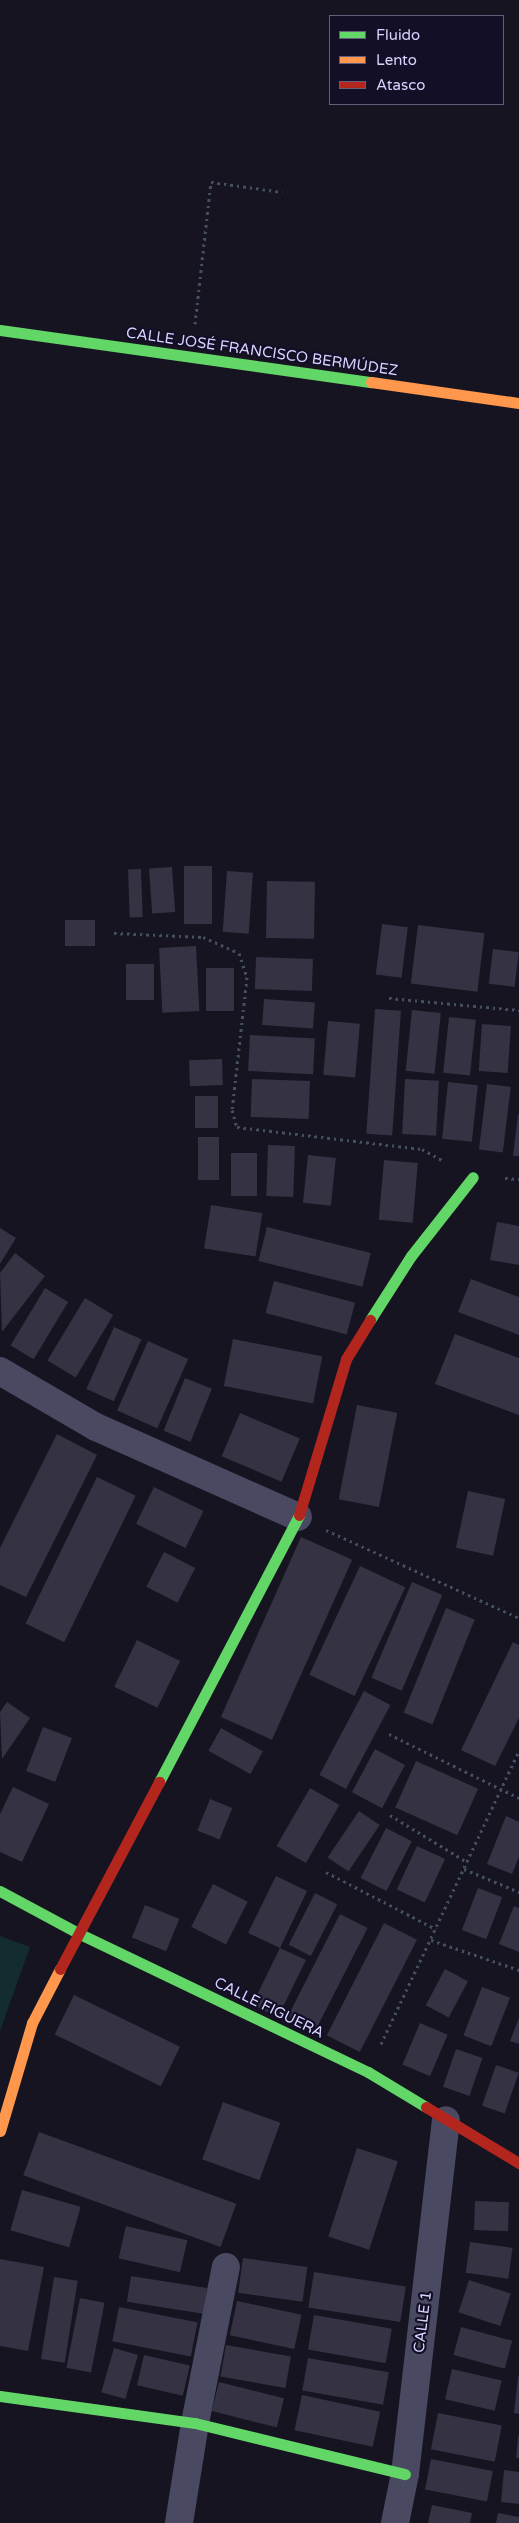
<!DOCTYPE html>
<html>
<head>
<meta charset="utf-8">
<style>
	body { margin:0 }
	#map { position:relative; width:519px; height:2523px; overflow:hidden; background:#161421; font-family:"Varela Round",sans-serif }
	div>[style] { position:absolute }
	.green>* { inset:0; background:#132c2d }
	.building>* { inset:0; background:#343243; transform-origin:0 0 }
	.path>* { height:3px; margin-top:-1.5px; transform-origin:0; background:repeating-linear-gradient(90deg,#44505f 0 2.5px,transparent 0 6.5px) }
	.street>* { height:28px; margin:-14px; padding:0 14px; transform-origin:14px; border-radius:14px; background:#4a4962 }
	.fast>* { height:11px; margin:-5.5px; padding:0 5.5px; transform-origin:5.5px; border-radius:5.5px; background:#63d668 }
	.slow>* { height:11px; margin:-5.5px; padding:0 5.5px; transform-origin:5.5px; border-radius:5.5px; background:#ff974d }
	.jam>* { height:11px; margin:-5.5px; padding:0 5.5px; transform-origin:5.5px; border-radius:5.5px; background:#b3261e }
	span { translate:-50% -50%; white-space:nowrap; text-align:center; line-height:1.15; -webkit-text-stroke:4.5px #130f26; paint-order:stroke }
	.street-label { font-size:15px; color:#d9d4ff }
	.legend { position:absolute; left:329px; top:15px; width:175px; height:90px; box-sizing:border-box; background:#130f26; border:1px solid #625e7d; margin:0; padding:6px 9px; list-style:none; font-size:15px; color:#d9d4ff }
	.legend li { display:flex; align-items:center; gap:10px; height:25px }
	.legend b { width:25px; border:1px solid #625e7d }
</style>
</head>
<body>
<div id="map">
	<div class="green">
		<div style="clip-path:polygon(0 1936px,30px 1947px,0 2031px)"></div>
	</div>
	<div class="building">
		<div style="left:184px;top:866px;width:28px;height:58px"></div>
		<div style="left:172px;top:867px;width:45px;height:23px;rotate:86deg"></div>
		<div style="left:141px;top:869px;width:48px;height:13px;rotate:88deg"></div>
		<div style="left:227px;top:871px;width:26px;height:61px;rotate:4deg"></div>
		<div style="left:267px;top:881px;width:48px;height:57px;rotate:1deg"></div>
		<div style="left:95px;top:920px;width:26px;height:30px;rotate:90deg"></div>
		<div style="left:382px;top:924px;width:26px;height:51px;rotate:7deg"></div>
		<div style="left:418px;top:925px;width:67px;height:59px;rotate:7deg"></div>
		<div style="left:196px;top:946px;width:65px;height:37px;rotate:87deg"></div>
		<div style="left:493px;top:949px;width:26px;height:35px;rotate:7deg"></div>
		<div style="left:256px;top:957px;width:57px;height:32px;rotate:2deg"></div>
		<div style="left:126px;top:964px;width:28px;height:36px"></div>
		<div style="left:206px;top:968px;width:28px;height:43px"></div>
		<div style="left:264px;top:999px;width:51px;height:26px;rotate:4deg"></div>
		<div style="left:375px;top:1009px;width:26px;height:125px;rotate:4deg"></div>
		<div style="left:412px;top:1010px;width:29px;height:61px;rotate:6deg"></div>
		<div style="left:449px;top:1017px;width:27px;height:56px;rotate:6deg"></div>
		<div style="left:328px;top:1021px;width:32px;height:54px;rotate:5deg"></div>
		<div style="left:482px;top:1024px;width:29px;height:47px;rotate:4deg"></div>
		<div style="left:250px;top:1035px;width:65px;height:36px;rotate:3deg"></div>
		<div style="left:222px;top:1059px;width:26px;height:33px;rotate:88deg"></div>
		<div style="left:252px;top:1079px;width:58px;height:38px;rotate:2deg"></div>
		<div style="left:405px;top:1079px;width:34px;height:55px;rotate:3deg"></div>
		<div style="left:448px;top:1082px;width:30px;height:57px;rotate:6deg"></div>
		<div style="left:487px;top:1084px;width:24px;height:66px;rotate:7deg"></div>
		<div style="left:195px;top:1096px;width:23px;height:32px"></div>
		<div style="clip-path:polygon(518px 1114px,519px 1114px,519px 1156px,513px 1156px)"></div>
		<div style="left:198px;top:1137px;width:21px;height:43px"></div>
		<div style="left:268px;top:1145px;width:27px;height:51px;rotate:2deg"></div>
		<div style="left:231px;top:1153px;width:26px;height:43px"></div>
		<div style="left:308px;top:1155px;width:28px;height:48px;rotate:6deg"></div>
		<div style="left:384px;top:1160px;width:34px;height:60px;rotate:5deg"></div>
		<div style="left:211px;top:1205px;width:52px;height:44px;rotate:9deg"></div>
		<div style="clip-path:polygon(497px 1222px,519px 1226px,519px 1265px,490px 1260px)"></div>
		<div style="left:267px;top:1227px;width:107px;height:35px;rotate:14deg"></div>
		<div style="clip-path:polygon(0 1228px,16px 1238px,0 1264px)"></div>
		<div style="clip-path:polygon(15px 1253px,45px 1276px,2px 1332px,0 1273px)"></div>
		<div style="clip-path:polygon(471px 1279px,519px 1297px,519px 1335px,458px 1312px)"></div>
		<div style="left:274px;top:1281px;width:84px;height:33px;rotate:15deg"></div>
		<div style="left:45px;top:1288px;width:27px;height:67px;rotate:31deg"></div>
		<div style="left:85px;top:1298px;width:33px;height:73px;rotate:31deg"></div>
		<div style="left:114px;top:1327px;width:30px;height:68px;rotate:24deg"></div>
		<div style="clip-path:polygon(455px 1334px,519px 1358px,519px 1415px,435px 1384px)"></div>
		<div style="left:233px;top:1339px;width:91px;height:48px;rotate:11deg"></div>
		<div style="left:148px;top:1341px;width:44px;height:76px;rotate:24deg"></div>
		<div style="left:185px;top:1378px;width:29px;height:57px;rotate:22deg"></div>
		<div style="left:357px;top:1405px;width:41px;height:96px;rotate:11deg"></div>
		<div style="left:240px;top:1413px;width:65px;height:47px;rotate:23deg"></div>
		<div style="clip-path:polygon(57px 1434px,97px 1455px,26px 1597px,0 1585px,0 1548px)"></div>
		<div style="left:97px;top:1477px;width:43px;height:163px;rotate:26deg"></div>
		<div style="left:154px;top:1487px;width:55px;height:41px;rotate:26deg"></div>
		<div style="left:468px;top:1491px;width:38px;height:58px;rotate:12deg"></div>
		<div style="left:301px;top:1537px;width:56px;height:197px;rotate:24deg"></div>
		<div style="left:164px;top:1552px;width:35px;height:39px;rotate:27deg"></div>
		<div style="left:360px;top:1566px;width:50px;height:120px;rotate:25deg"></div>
		<div style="left:412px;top:1582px;width:33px;height:104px;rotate:23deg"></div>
		<div style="left:446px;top:1608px;width:31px;height:113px;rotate:22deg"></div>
		<div style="left:137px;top:1640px;width:48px;height:52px;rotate:26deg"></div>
		<div style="clip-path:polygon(513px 1642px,519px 1645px,519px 1718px,495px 1766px,461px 1750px)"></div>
		<div style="left:364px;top:1691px;width:30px;height:95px;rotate:28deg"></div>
		<div style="clip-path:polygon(7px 1702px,30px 1718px,2px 1759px,0 1712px)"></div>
		<div style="left:43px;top:1727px;width:31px;height:47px;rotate:21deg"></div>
		<div style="left:221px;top:1728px;width:48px;height:26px;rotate:29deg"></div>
		<div style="left:375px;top:1749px;width:34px;height:49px;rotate:28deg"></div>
		<div style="left:416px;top:1761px;width:68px;height:51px;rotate:24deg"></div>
		<div style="clip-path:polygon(13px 1787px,49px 1804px,22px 1862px,0 1852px,0 1814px)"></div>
		<div style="left:310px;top:1788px;width:34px;height:67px;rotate:30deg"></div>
		<div style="left:210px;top:1799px;width:24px;height:34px;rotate:22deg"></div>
		<div style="left:359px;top:1811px;width:25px;height:56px;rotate:34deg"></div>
		<div style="clip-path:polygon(506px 1816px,519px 1822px,519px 1857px,512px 1874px,487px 1864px)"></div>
		<div style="left:386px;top:1828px;width:29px;height:56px;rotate:27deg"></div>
		<div style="left:417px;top:1846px;width:31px;height:48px;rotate:25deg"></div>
		<div style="clip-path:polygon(276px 1876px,307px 1891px,280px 1948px,306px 1960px,278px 2017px,252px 2005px,280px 1948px,248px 1933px)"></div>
		<div style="left:213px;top:1884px;width:39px;height:48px;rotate:27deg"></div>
		<div style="left:478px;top:1888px;width:26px;height:45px;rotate:21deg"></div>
		<div style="left:315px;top:1893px;width:25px;height:58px;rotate:27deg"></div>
		<div style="left:145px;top:1905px;width:37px;height:35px;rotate:22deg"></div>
		<div style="clip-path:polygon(514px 1906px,519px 1908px,519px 1952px,499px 1944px)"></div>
		<div style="left:340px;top:1914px;width:31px;height:115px;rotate:27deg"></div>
		<div style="left:384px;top:1923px;width:37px;height:126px;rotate:27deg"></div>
		<div style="left:445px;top:1969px;width:26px;height:41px;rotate:28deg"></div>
		<div style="left:482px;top:1987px;width:30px;height:52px;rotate:21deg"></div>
		<div style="left:74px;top:1995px;width:118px;height:44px;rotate:26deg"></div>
		<div style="clip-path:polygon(519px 2018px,519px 2044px,510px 2041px)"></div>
		<div style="left:420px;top:2023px;width:30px;height:45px;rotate:23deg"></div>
		<div style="left:456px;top:2049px;width:28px;height:40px;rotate:19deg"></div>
		<div style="left:496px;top:2065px;width:24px;height:43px;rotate:19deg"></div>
		<div style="left:223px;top:2102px;width:61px;height:61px;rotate:20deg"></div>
		<div style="left:39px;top:2132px;width:210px;height:46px;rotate:20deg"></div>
		<div style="left:357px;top:2148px;width:43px;height:93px;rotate:18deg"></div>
		<div style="left:22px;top:2190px;width:61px;height:42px;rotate:16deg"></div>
		<div style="left:475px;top:2201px;width:34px;height:29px;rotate:2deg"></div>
		<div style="left:126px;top:2226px;width:63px;height:33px;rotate:13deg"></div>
		<div style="left:470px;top:2242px;width:43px;height:31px;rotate:8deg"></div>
		<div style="left:243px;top:2258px;width:65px;height:35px;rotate:8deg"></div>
		<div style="clip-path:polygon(0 2259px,44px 2267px,28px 2351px,0 2346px)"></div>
		<div style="left:314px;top:2272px;width:93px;height:36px;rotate:9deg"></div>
		<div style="left:131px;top:2276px;width:77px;height:26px;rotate:9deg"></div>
		<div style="left:54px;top:2277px;width:24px;height:83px;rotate:9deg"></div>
		<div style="left:469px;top:2280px;width:44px;height:34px;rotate:18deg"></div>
		<div style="left:80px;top:2298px;width:25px;height:71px;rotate:11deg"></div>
		<div style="left:237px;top:2301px;width:66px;height:35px;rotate:12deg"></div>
		<div style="left:119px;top:2307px;width:80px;height:35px;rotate:11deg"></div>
		<div style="left:314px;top:2315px;width:79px;height:35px;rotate:10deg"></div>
		<div style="left:461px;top:2327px;width:53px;height:29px;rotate:15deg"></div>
		<div style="left:226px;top:2345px;width:66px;height:32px;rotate:10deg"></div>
		<div style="left:114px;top:2348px;width:25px;height:46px;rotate:16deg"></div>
		<div style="left:144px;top:2355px;width:47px;height:31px;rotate:13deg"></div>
		<div style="left:308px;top:2358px;width:82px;height:33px;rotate:10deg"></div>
		<div style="left:452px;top:2369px;width:51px;height:31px;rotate:13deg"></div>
		<div style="clip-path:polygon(518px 2376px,519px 2376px,519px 2414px,514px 2413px)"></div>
		<div style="left:219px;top:2382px;width:67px;height:30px;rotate:14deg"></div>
		<div style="left:302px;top:2395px;width:80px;height:36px;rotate:12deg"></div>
		<div style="left:438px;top:2413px;width:65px;height:37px;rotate:11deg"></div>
		<div style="clip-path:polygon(518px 2436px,519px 2436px,519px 2458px,516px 2458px)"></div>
		<div style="left:431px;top:2459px;width:63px;height:31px;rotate:11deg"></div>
		<div style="clip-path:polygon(504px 2470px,519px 2472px,519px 2504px,501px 2502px)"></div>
		<div style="clip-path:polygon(432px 2505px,472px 2513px,470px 2523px,428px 2523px)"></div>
		<div style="clip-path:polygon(498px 2513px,519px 2517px,519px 2523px,496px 2523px)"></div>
	</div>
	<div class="path">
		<div style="left:195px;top:324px;width:143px;rotate:-83.6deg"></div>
		<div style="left:211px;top:182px;width:72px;rotate:8deg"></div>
		<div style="left:114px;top:933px;width:89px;rotate:2.6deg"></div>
		<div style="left:203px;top:937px;width:39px;rotate:24deg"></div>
		<div style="left:239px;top:953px;width:25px;rotate:72deg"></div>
		<div style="left:247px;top:977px;width:134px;rotate:96.4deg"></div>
		<div style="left:232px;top:1110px;width:18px;rotate:74deg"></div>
		<div style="left:237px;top:1127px;width:186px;rotate:6.8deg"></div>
		<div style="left:422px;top:1149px;width:26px;rotate:29deg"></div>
		<div style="left:389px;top:998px;width:131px;rotate:5.3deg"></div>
		<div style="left:505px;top:1178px;width:14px;rotate:4deg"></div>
		<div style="left:326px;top:1530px;width:212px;rotate:24.5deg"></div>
		<div style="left:389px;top:1734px;width:145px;rotate:26.2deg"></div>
		<div style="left:390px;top:1815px;width:90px;rotate:31.4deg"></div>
		<div style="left:464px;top:1869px;width:60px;rotate:22.7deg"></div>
		<div style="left:326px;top:1872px;width:124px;rotate:27.4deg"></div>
		<div style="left:431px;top:1940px;width:93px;rotate:18.8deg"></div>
		<div style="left:381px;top:2044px;width:324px;rotate:-64.8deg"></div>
	</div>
	<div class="street">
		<div style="left:0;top:1371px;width:111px;rotate:30.3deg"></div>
		<div style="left:96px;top:1427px;width:221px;rotate:24deg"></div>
		<div style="left:179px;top:2523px;width:101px;rotate:-80.9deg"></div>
		<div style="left:195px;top:2423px;width:159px;rotate:-78.8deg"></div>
		<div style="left:395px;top:2523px;width:50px;rotate:-78.5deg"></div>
		<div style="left:405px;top:2474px;width:356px;rotate:-83.4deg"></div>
	</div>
	<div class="fast">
		<div style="left:0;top:330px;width:375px;rotate:8deg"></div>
		<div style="left:370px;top:1320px;width:76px;rotate:-57.4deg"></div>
		<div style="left:411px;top:1256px;width:100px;rotate:-51.9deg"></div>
		<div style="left:159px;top:1782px;width:301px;rotate:-62.3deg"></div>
		<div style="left:0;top:1891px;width:91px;rotate:28.3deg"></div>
		<div style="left:80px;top:1934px;width:319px;rotate:25.6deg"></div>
		<div style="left:368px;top:2072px;width:68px;rotate:31.1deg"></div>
		<div style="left:0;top:2396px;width:197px;rotate:7.9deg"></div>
		<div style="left:195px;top:2423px;width:216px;rotate:13.7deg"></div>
	</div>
	<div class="slow">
		<div style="left:371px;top:382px;width:149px;rotate:8.1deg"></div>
		<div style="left:0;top:2131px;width:113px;rotate:-73.5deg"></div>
		<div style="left:32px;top:2023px;width:61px;rotate:-62.6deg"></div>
	</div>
	<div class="jam">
		<div style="left:299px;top:1515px;width:163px;rotate:-73.2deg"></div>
		<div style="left:346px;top:1359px;width:46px;rotate:-58.4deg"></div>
		<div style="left:60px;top:1969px;width:212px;rotate:-62.1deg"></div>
		<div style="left:426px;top:2107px;width:109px;rotate:31.1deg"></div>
	</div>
	<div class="street-label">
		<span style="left:262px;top:352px;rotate:8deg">CALLE JOSÉ FRANCISCO BERMÚDEZ</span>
		<span style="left:269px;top:2008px;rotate:26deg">CALLE FIGUERA</span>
		<span style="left:423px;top:2322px;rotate:-83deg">CALLE 1</span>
	</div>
	<ul class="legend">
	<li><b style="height:6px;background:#63d668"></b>Fluido</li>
	<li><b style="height:6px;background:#ff974d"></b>Lento</li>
	<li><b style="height:6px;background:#b3261e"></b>Atasco</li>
	</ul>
</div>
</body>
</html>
